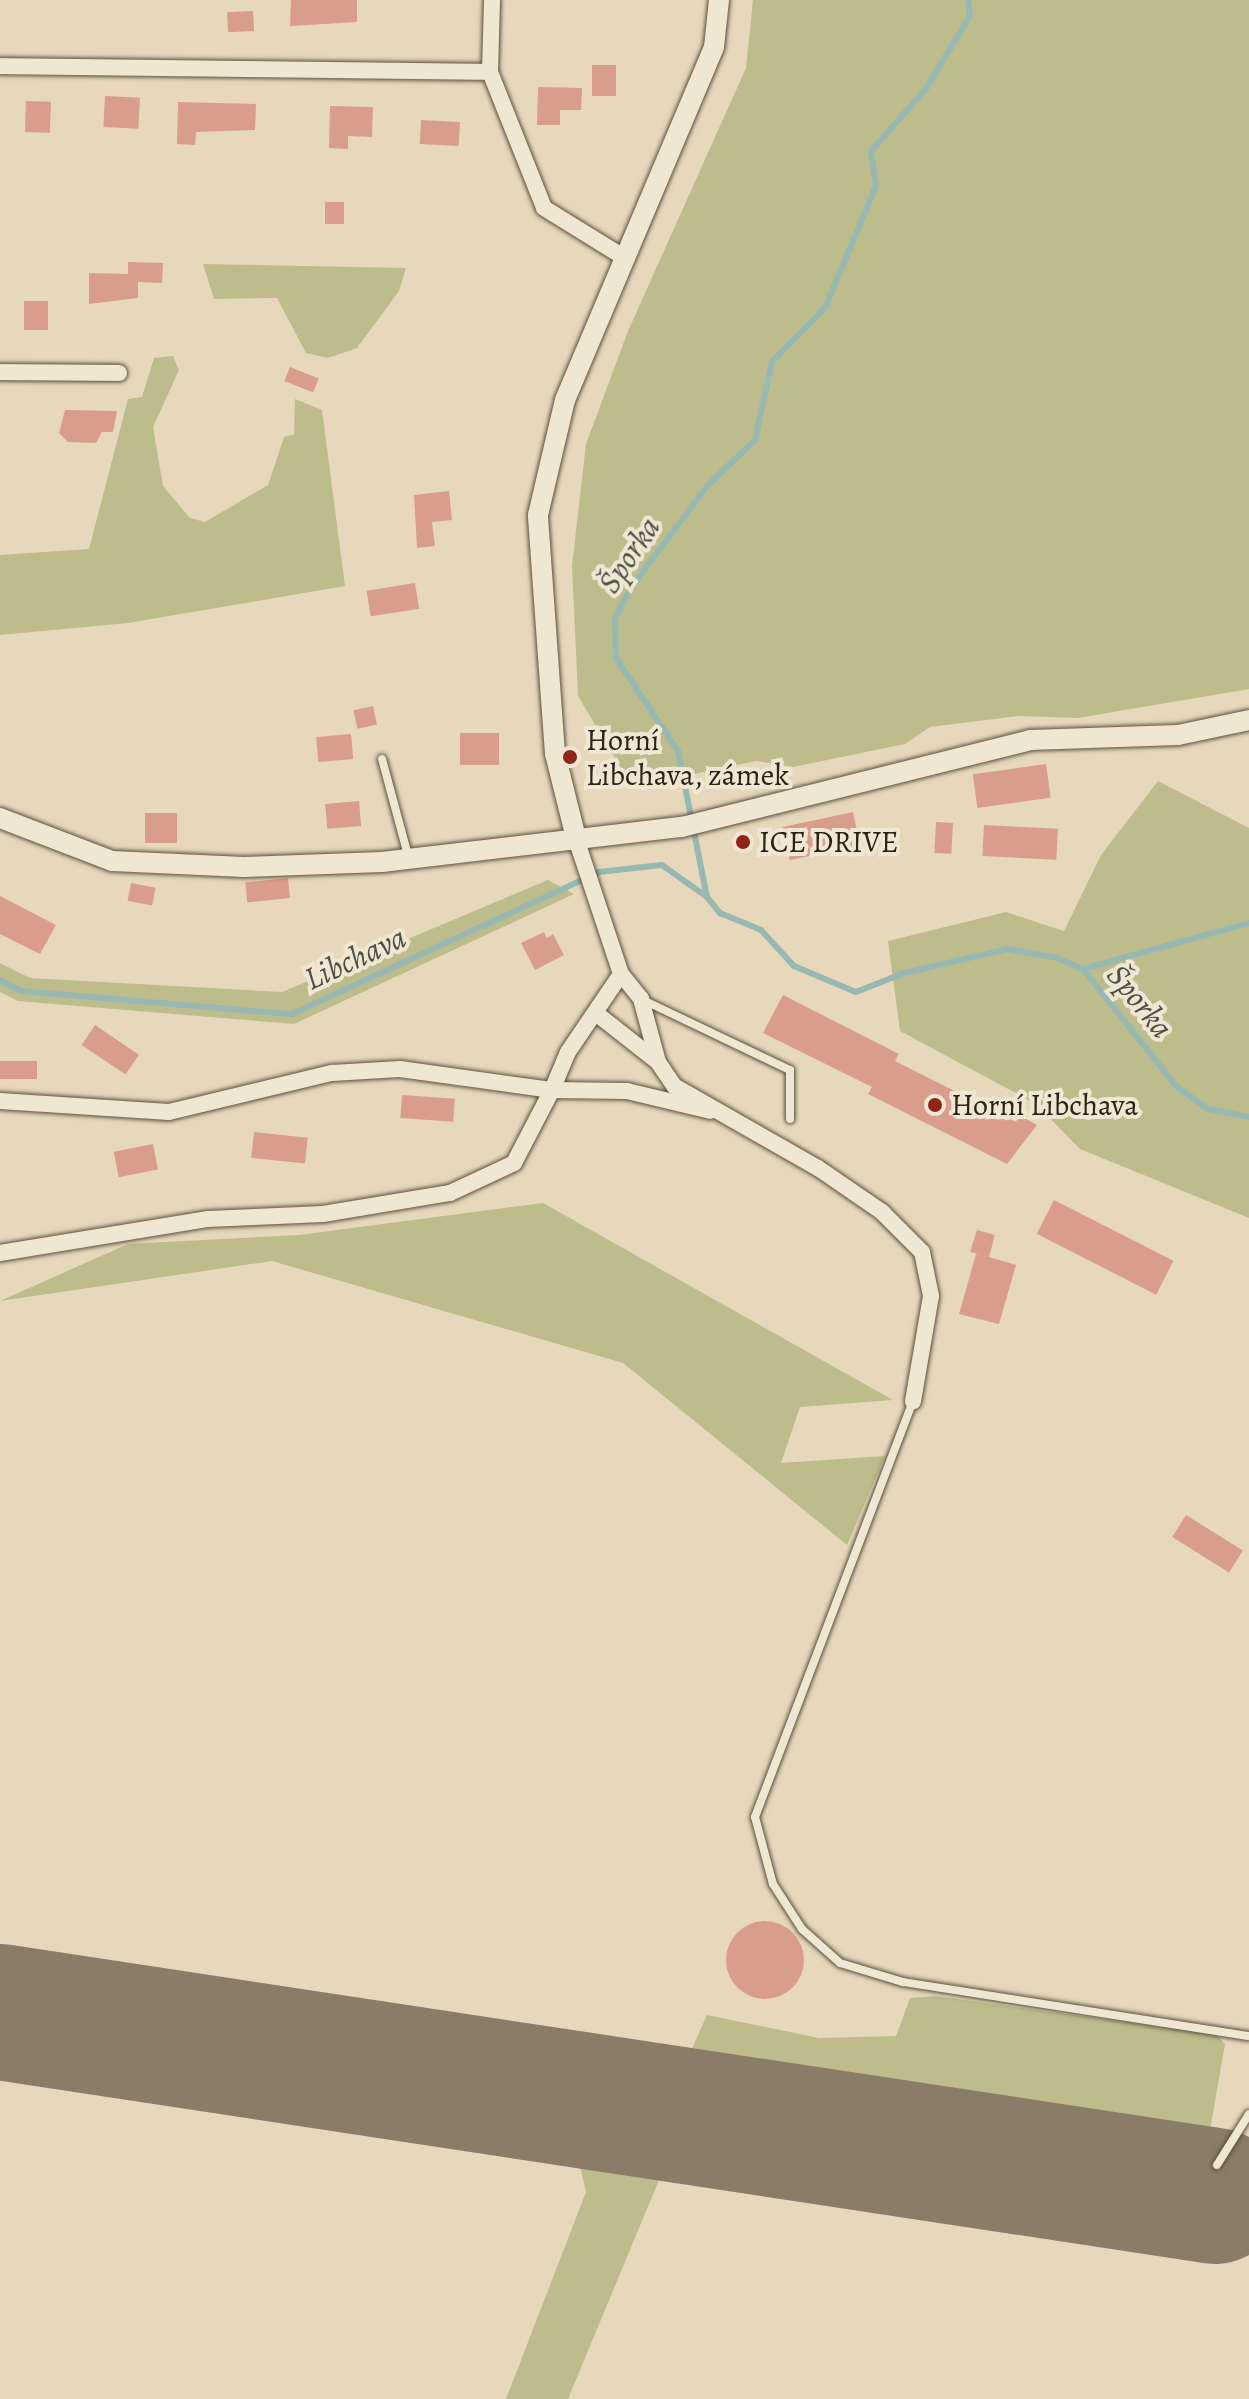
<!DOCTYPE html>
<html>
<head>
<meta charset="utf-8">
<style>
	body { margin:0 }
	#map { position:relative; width:1249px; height:2399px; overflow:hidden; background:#e7d8bc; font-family:Alegreya,serif }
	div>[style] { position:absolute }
	.green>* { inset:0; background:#bdbc8c }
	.stream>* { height:6px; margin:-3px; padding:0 3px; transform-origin:3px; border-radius:3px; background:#97b9b2 }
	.runway>* { height:136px; margin:-68px; padding:0 68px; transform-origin:68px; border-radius:68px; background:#8a7c68 }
	.building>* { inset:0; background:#d99d8b; transform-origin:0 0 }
	.round { border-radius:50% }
	.roads { filter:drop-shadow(0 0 2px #5c4f3e) drop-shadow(0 0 2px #5c4f3e) }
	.service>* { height:8px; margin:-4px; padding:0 4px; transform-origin:4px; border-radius:4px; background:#efe6d3 }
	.minor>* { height:16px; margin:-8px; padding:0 8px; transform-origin:8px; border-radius:8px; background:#efe6d3 }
	.tertiary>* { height:20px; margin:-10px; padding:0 10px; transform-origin:10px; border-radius:10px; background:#efe6d3 }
	.dots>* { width:22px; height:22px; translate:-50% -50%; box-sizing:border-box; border:4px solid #efe6d3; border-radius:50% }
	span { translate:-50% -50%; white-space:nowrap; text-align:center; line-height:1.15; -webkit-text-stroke:8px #efe6d3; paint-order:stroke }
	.poi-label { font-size:30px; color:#2d2114 }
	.left { translate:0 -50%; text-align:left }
	.water-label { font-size:32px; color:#4d4f43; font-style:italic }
</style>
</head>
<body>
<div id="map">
	<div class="green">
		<div style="clip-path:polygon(753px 0,1249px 0,1249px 689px,1078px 718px,1019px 716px,930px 727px,905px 744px,793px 767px,756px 761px,632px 787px,578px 696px,572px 566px,586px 444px,628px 331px,746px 68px)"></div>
		<div style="clip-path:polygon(203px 264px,406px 268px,399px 291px,357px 348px,328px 358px,306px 353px,277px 298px,214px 299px)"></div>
		<div style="clip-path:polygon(173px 356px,179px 370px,153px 427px,163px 486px,190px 518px,205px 522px,268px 485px,284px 437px,294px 434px,295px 399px,322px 410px,345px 586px,128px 623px,0 635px,0 555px,89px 549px,128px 399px,142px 397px,154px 358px)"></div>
		<div style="clip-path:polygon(1158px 781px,1249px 828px,1249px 1218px,1080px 1149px,1036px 1104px,900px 1031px,888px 941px,1006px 912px,1064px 931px,1101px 855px)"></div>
		<div style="clip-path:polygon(548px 880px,574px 894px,294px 1024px,18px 1001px,0 992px,0 963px,30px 978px,282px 992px)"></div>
		<div style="clip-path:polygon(543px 1203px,893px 1400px,800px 1407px,781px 1463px,885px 1456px,847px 1545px,623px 1363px,272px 1261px,0 1301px,128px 1244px,299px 1235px)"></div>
		<div style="clip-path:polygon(0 1970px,662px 2068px,685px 2064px,707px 2015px,819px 2038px,896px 2036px,910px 1998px,936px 1996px,1217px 2035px,1225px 2044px,1209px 2136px,1169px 2166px,0 1990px)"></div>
		<div style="clip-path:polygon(0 2035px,1216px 2218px,1223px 2174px,1249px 2158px,1249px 2254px,698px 2166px,587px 2154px,664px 2168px,568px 2399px,506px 2399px,586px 2192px,577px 2153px,0 2065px)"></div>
	</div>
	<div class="stream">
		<div style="left:968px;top:0;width:16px;rotate:83deg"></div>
		<div style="left:970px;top:16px;width:87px;rotate:121.3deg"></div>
		<div style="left:925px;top:90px;width:81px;rotate:131.5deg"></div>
		<div style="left:871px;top:151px;width:35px;rotate:82deg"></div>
		<div style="left:876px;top:186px;width:132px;rotate:112.7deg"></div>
		<div style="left:825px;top:308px;width:76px;rotate:134.5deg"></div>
		<div style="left:772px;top:362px;width:80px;rotate:102.3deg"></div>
		<div style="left:755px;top:440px;width:65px;rotate:136.2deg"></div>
		<div style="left:708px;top:485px;width:130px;rotate:126.9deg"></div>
		<div style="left:630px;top:589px;width:33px;rotate:117deg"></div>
		<div style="left:615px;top:618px;width:40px;rotate:88.6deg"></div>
		<div style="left:616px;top:658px;width:112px;rotate:56.3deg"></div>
		<div style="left:678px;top:751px;width:149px;rotate:78.8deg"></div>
		<div style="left:707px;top:897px;width:21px;rotate:51deg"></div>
		<div style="left:720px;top:913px;width:44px;rotate:22.5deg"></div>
		<div style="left:761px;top:930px;width:49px;rotate:47.5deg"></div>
		<div style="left:794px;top:966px;width:67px;rotate:22.8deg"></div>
		<div style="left:856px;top:992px;width:52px;rotate:-21.6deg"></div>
		<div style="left:904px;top:973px;width:107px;rotate:-13deg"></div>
		<div style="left:1008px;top:949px;width:50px;rotate:10.4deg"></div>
		<div style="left:1057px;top:958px;width:28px;rotate:23deg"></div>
		<div style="left:1083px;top:969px;width:149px;rotate:51.5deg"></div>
		<div style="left:1176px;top:1086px;width:39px;rotate:36deg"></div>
		<div style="left:1208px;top:1109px;width:42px;rotate:11deg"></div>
		<div style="left:1083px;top:969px;width:172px;rotate:-15.5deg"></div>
		<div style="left:0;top:980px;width:24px;rotate:28deg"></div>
		<div style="left:21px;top:991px;width:272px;rotate:4.9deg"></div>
		<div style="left:292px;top:1014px;width:338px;rotate:-24.8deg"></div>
		<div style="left:599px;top:872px;width:63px;rotate:-6.3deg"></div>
		<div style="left:662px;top:865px;width:55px;rotate:35.4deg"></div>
	</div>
	<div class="runway">
		<div style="left:0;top:2012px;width:1229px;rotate:8.61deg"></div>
	</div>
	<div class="building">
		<div style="clip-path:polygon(291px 0,357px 0,357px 22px,290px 26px)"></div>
		<div style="left:253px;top:11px;width:20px;height:26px;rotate:87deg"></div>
		<div style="left:592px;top:65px;width:24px;height:31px"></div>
		<div style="clip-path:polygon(538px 87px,582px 88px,581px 110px,560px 110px,560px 125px,537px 125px)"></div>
		<div style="left:105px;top:96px;width:35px;height:31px;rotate:3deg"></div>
		<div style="left:26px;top:101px;width:25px;height:31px;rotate:2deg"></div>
		<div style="clip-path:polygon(178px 102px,256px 104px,255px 130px,196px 132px,195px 145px,177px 144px)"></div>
		<div style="clip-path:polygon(330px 106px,373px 107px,372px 137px,348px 136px,348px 149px,329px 148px)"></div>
		<div style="left:421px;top:120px;width:39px;height:24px;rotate:3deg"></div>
		<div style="left:325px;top:202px;width:19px;height:22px"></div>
		<div style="clip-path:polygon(128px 262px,163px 263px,162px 283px,138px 282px,138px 298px,89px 304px,89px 273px,128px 274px)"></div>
		<div style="left:24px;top:301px;width:24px;height:29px"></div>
		<div style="left:290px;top:367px;width:31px;height:15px;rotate:22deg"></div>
		<div style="clip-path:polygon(65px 410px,117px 411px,113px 432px,102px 432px,96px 443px,68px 442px,59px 433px)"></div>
		<div style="clip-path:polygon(449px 491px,452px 520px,432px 522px,435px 546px,417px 548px,414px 495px)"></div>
		<div style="left:415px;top:583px;width:26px;height:49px;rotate:81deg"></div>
		<div style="left:373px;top:706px;width:19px;height:20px;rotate:78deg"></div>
		<div style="left:460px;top:733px;width:39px;height:32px"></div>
		<div style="left:351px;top:734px;width:25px;height:35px;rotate:85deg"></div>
		<div style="left:1046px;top:764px;width:34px;height:74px;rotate:82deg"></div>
		<div style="left:359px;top:801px;width:25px;height:34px;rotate:85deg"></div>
		<div style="left:853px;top:812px;width:34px;height:72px;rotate:78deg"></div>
		<div style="left:145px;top:813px;width:32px;height:30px"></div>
		<div style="left:936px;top:822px;width:17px;height:31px;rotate:3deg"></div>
		<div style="left:984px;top:825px;width:74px;height:31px;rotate:3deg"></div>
		<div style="left:288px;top:878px;width:20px;height:43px;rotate:84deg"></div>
		<div style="left:131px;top:883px;width:25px;height:18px;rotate:11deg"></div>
		<div style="clip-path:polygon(0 896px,56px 925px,40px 954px,0 934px)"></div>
		<div style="clip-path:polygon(544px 932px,547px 938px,553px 934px,564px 955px,535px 970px,521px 943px)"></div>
		<div style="clip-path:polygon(783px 995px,899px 1054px,895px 1061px,1016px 1122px,1019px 1115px,1037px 1125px,1007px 1164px,868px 1094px,872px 1087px,763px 1033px)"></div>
		<div style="left:95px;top:1025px;width:53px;height:24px;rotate:34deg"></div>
		<div style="left:0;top:1061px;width:37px;height:18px"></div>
		<div style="left:402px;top:1095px;width:53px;height:23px;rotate:4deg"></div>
		<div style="left:254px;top:1132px;width:54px;height:26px;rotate:6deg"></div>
		<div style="left:153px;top:1144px;width:26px;height:40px;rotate:79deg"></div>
		<div style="left:1054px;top:1200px;width:134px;height:38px;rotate:27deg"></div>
		<div style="clip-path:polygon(977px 1230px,995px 1235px,989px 1257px,1016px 1265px,999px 1324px,959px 1314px,976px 1254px,982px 1255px,970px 1252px)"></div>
		<div style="left:1186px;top:1515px;width:67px;height:26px;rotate:32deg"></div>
		<div class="round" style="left:726px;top:1921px;width:78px;height:78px"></div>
	</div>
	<div class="roads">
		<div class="service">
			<div style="left:382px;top:759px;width:104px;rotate:74.9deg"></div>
			<div style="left:641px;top:999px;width:165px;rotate:25.5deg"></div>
			<div style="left:790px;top:1070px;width:49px;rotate:90deg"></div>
			<div style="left:913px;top:1401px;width:445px;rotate:110.8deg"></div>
			<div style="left:755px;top:1817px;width:69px;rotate:75deg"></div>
			<div style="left:773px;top:1884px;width:54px;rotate:57.2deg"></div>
			<div style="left:802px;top:1929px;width:51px;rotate:41.8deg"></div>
			<div style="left:840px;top:1963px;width:66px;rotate:16.8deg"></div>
			<div style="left:903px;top:1982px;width:350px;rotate:8.9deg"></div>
			<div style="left:1217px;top:2165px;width:60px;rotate:-57.9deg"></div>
		</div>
		<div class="minor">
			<div style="left:0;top:66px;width:490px;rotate:0.7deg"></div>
			<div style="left:490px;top:72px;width:146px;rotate:68.3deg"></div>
			<div style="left:544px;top:208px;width:95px;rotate:31.7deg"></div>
			<div style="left:490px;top:72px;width:72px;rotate:-88.4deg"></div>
			<div style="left:0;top:372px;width:119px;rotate:0.5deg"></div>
			<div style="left:621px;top:974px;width:32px;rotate:51deg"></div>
			<div style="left:641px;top:999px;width:65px;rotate:74.9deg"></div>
			<div style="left:597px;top:1014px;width:78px;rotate:38.2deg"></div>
			<div style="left:658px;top:1062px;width:29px;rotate:56deg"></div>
			<div style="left:674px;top:1086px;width:166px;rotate:29.7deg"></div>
			<div style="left:818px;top:1168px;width:78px;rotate:34.5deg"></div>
			<div style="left:882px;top:1212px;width:57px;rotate:45deg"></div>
			<div style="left:922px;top:1252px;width:45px;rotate:78.4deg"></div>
			<div style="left:931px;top:1296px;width:107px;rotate:99.7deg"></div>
			<div style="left:0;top:1101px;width:169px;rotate:3.7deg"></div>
			<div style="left:169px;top:1112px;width:168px;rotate:-13.5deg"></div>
			<div style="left:332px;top:1073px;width:68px;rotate:-3.4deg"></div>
			<div style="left:400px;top:1069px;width:153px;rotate:7.9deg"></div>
			<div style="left:552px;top:1090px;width:41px;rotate:-67.2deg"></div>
			<div style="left:568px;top:1052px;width:94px;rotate:-55.8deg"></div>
			<div style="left:621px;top:974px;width:139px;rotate:-108.4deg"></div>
			<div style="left:0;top:1253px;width:211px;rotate:-9.3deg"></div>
			<div style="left:208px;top:1219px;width:115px;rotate:-2.5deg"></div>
			<div style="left:323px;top:1214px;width:129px;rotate:-9.4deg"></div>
			<div style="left:450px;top:1193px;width:71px;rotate:-25.1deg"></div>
			<div style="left:514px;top:1163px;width:82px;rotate:-62.5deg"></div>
			<div style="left:552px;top:1090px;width:75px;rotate:0.8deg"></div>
			<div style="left:627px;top:1091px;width:85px;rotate:13.5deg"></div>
		</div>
		<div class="tertiary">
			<div style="left:0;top:818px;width:120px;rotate:21deg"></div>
			<div style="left:112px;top:861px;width:132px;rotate:2.6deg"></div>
			<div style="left:244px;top:867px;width:138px;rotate:-2.1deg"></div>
			<div style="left:382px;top:862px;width:302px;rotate:-6.7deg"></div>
			<div style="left:682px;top:827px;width:359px;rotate:-14deg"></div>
			<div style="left:1030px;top:740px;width:148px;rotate:-1.9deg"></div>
			<div style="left:1178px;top:735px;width:73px;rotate:-11.9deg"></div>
			<div style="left:577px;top:842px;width:91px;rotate:-104deg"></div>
			<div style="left:555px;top:754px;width:240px;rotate:-94.1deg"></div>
			<div style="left:538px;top:515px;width:118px;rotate:-76.8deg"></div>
			<div style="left:565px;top:400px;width:383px;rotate:-67.1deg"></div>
			<div style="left:714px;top:47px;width:47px;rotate:-83.9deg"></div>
		</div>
	</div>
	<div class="dots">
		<div style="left:570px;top:757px;background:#8f2418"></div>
		<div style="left:743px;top:842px;background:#8f2418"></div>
		<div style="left:935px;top:1105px;background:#8f2418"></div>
	</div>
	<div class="poi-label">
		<span class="left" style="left:586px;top:757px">Horní<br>Libchava, zámek</span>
		<span class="left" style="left:759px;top:842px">ICE DRIVE</span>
		<span class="left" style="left:951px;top:1105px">Horní Libchava</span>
	</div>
	<div class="water-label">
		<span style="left:629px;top:555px;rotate:-56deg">Šporka</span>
		<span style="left:355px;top:958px;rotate:-25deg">Libchava</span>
		<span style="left:1140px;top:1001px;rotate:51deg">Šporka</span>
	</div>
</div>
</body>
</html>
